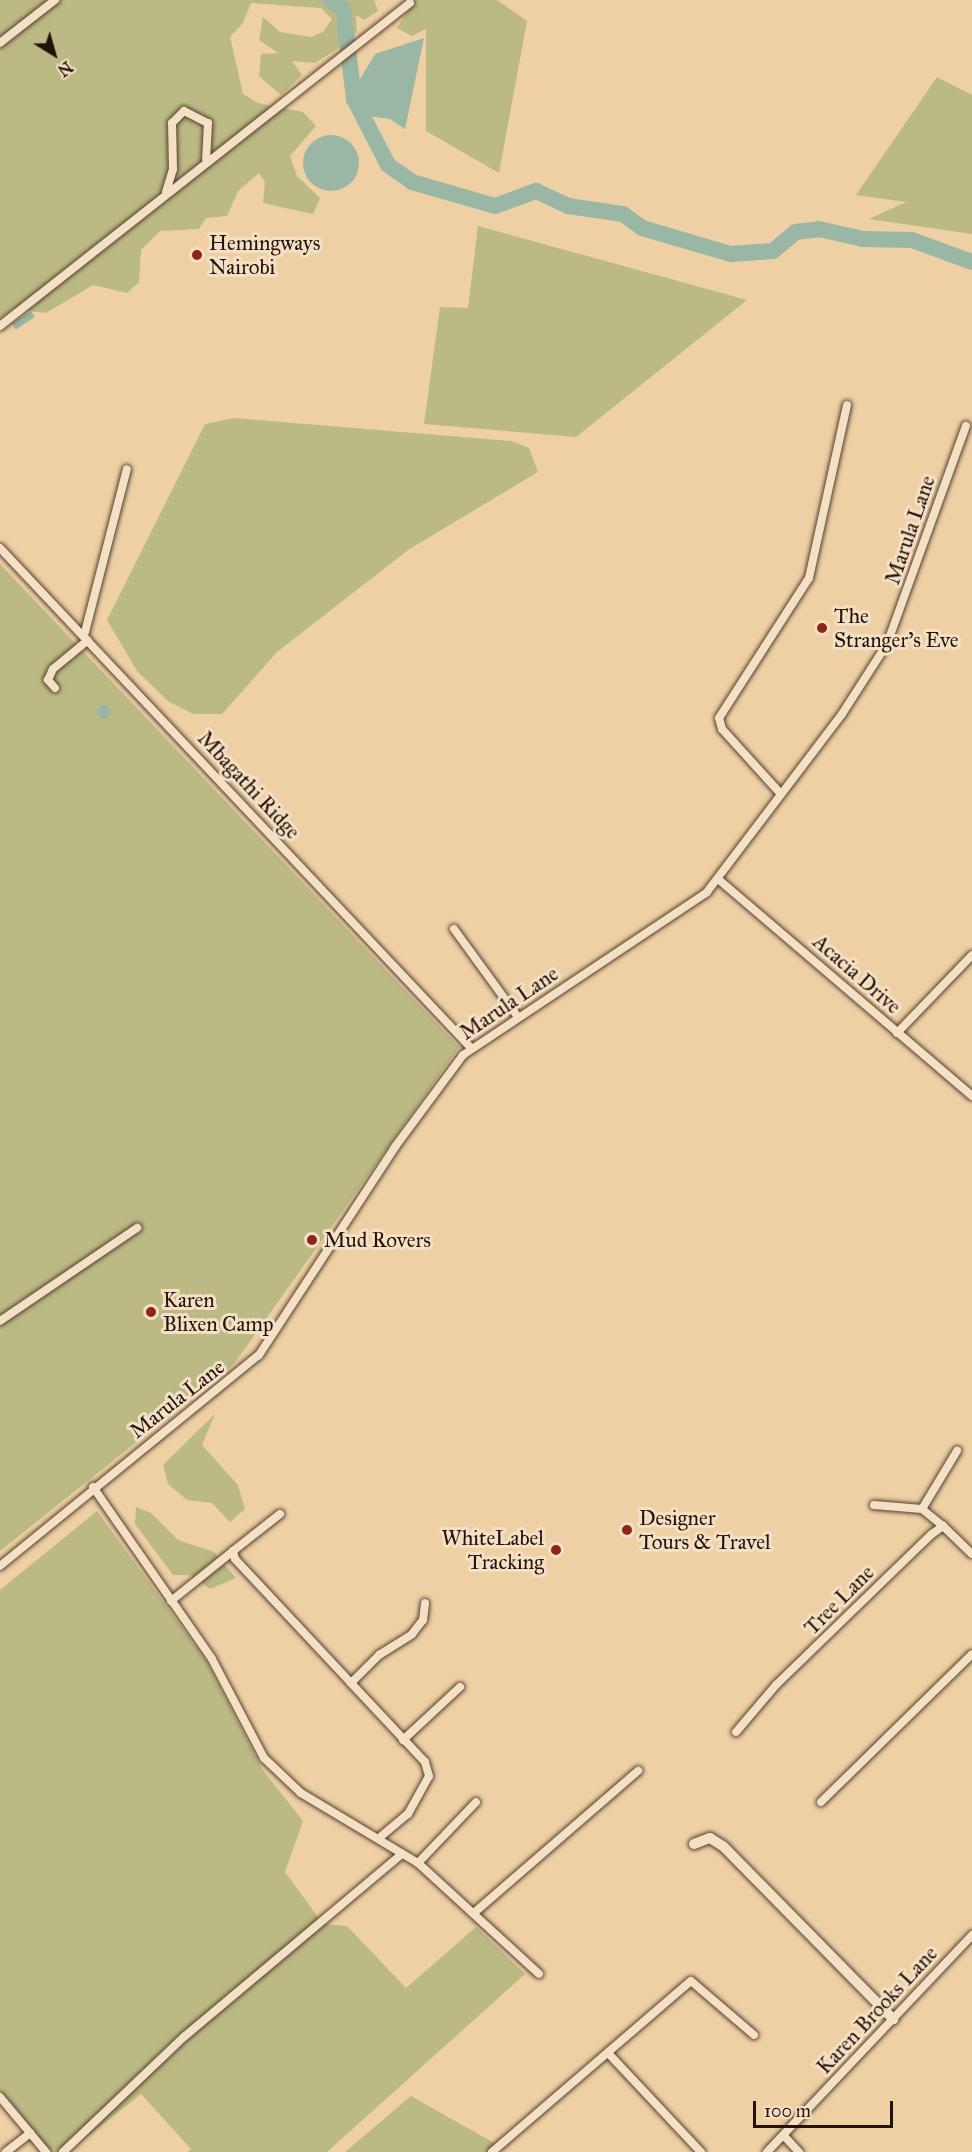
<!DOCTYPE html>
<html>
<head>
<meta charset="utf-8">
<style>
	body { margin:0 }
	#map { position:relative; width:972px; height:2152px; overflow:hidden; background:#eed0a4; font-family:"IM FELL Great Primer",serif }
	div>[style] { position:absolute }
	.green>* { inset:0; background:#bbba84 }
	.water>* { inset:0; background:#99b7a4; transform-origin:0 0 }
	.round { border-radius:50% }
	.river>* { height:16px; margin:-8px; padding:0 8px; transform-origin:8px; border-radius:8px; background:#99b7a4 }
	.roads { filter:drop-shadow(0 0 2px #564130) drop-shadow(0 0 2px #564130) }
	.minor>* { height:8px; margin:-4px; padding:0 4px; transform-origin:4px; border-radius:4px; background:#f4e0c4 }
	.tertiary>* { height:10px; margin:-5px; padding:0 5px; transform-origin:5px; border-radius:5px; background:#f4e0c4 }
	.dots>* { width:16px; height:16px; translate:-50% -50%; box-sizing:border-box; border:3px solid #f4e0c4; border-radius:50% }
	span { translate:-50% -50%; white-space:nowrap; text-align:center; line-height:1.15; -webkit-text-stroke:6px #f4e0c4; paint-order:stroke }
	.poi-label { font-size:21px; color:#23110a }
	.left { translate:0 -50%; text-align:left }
	.right { translate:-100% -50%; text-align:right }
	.street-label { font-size:21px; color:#23110a }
	.north { position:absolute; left:24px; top:24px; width:60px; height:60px; -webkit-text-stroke:4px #f4e0c4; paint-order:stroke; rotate:143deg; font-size:16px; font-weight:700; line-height:24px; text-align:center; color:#23110a }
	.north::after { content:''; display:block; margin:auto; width:21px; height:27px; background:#23110a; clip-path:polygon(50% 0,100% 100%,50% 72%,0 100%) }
	.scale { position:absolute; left:753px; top:2101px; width:140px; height:27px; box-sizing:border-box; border:3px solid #23110a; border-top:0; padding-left:8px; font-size:18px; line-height:21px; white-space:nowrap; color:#23110a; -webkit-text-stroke:4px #f4e0c4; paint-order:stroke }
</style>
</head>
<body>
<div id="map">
	<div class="green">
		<div style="clip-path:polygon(0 0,374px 0,378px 11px,364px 20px,356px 15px,357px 32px,337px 49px,315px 63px,292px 61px,302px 75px,281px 95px,259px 76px,261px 54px,278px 53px,259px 40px,263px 17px,280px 32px,310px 37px,323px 32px,332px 19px,321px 8px,251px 3px,243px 23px,230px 37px,243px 94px,258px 103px,303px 112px,316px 126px,290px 156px,297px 176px,320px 198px,313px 214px,263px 203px,265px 182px,259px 173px,238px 191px,227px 216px,206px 218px,199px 229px,160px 231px,141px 250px,139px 282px,127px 293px,93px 285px,46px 313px,13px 309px,0 318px)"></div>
		<div style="clip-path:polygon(415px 0,497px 0,527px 21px,499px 173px,426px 131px,426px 29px,412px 36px,397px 28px)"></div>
		<div style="clip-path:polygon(937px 77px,972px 95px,972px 234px,869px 219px,906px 202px,856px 195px)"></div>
		<div style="clip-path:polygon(478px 226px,747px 300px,576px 437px,424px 424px,440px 307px,468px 308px)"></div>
		<div style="clip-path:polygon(234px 418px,511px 441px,529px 448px,538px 472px,408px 550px,277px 652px,222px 714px,193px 714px,168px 701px,137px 671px,107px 620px,205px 424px)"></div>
		<div style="clip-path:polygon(0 564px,459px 1047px,234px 1364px,0 1551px)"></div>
		<div style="clip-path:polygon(215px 1414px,202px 1445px,238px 1485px,245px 1509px,230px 1522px,212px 1503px,187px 1500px,168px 1484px,163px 1465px)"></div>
		<div style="clip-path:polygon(136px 1507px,151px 1513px,178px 1540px,214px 1552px,236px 1578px,210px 1589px,190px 1575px,173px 1575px,135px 1524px)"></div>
		<div style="clip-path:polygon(97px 1511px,207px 1662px,262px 1769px,303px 1821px,285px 1872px,323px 1924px,347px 1926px,406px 1988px,476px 1927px,525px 1974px,327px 2152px,188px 2152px,191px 2149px,141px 2094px,68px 2152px,50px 2152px,0 2091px,0 1590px)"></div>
		<div style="clip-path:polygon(411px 2096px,496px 2144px,498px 2152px,345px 2152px)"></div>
	</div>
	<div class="water">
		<div style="clip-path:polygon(424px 38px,405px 129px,390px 119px,360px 115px,346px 103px,375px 54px)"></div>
		<div class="round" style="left:303px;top:135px;width:56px;height:56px"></div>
		<div style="left:31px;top:311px;width:7px;height:23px;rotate:56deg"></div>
		<div class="round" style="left:97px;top:705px;width:14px;height:14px"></div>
	</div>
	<div class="river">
		<div style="left:330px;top:0;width:16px;rotate:35deg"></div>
		<div style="left:343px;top:9px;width:91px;rotate:83deg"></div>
		<div style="left:354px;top:99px;width:74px;rotate:62.7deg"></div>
		<div style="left:388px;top:165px;width:29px;rotate:35deg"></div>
		<div style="left:412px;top:182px;width:86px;rotate:16.1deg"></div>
		<div style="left:495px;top:206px;width:44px;rotate:-20.1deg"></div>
		<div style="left:536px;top:191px;width:35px;rotate:25deg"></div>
		<div style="left:568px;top:206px;width:56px;rotate:8.3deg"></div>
		<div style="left:623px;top:214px;width:24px;rotate:36deg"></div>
		<div style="left:642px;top:228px;width:93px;rotate:16.3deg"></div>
		<div style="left:731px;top:254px;width:42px;rotate:-4.1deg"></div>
		<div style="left:773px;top:251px;width:30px;rotate:-40deg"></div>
		<div style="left:796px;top:232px;width:23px;rotate:-7deg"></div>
		<div style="left:819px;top:229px;width:45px;rotate:12.8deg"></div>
		<div style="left:863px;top:239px;width:49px;rotate:1.2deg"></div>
		<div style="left:912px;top:240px;width:64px;rotate:20.1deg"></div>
	</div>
	<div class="roads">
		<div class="minor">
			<div style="left:0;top:43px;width:70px;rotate:-38deg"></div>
			<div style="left:166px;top:192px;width:24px;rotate:-73deg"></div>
			<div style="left:173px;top:169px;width:46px;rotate:-91.2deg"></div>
			<div style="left:172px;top:123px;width:17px;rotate:-45deg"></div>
			<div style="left:184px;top:111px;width:27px;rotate:27deg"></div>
			<div style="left:208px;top:123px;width:36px;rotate:93deg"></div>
			<div style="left:0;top:326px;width:522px;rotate:-38.23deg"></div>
			<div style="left:0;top:548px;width:687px;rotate:46.71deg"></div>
			<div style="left:84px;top:636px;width:172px;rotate:-75.6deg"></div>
			<div style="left:55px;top:688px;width:11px;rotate:-131deg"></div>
			<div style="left:48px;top:680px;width:12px;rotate:-66deg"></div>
			<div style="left:53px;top:669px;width:45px;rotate:-39.6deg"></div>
			<div style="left:780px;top:793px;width:86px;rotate:-132.2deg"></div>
			<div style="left:722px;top:729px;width:11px;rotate:-105deg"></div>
			<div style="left:719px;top:718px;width:166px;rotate:-57.3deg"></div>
			<div style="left:809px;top:578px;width:177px;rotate:-77.6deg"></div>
			<div style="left:718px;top:879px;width:334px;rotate:40.5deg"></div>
			<div style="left:454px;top:929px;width:109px;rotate:54deg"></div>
			<div style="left:897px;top:1033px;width:108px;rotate:-46.1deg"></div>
			<div style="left:0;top:1321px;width:166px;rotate:-34.2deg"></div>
			<div style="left:93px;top:1487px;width:209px;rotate:55.3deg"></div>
			<div style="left:212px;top:1659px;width:112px;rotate:62.3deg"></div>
			<div style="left:264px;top:1758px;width:51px;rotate:43.4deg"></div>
			<div style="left:301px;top:1793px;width:136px;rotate:30.9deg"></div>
			<div style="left:418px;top:1863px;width:164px;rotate:42.5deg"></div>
			<div style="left:874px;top:1505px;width:48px;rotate:4.8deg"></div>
			<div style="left:922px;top:1509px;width:27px;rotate:39deg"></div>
			<div style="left:922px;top:1509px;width:68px;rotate:-58.9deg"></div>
			<div style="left:280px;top:1514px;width:60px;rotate:141.8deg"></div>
			<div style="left:233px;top:1551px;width:8px;rotate:76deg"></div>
			<div style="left:235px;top:1559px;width:170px;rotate:46.9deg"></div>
			<div style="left:0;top:1566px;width:334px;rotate:-39.2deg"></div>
			<div style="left:259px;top:1355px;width:249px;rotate:-56.8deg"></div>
			<div style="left:395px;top:1147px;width:114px;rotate:-53.5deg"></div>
			<div style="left:463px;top:1055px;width:293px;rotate:-33.7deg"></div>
			<div style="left:707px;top:892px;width:223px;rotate:-52.8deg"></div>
			<div style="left:842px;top:714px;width:83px;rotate:-57.3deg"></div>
			<div style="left:887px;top:644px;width:232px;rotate:-70.1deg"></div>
			<div style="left:171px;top:1601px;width:80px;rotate:-38.9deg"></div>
			<div style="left:736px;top:1732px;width:62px;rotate:-49.6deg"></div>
			<div style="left:776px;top:1685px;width:217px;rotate:-44.1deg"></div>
			<div style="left:932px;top:1534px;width:14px;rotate:-36deg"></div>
			<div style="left:943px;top:1526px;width:40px;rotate:44deg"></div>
			<div style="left:403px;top:1740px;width:78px;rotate:-42.9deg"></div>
			<div style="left:821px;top:1802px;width:211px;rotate:-44.4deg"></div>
			<div style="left:379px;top:1838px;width:38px;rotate:-40deg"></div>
			<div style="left:408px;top:1814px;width:43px;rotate:-61.1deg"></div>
			<div style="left:429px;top:1776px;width:15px;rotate:-106deg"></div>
			<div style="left:425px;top:1762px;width:108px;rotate:-133.1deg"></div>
			<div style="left:351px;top:1683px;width:40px;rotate:-45deg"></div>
			<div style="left:379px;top:1655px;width:39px;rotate:-32deg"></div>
			<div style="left:412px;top:1634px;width:18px;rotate:-52deg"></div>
			<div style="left:423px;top:1620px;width:17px;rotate:-83deg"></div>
			<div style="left:418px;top:1863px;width:84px;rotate:-46.4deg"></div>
			<div style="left:475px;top:1912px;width:216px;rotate:-40.9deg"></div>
			<div style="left:608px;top:2053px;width:136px;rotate:46.8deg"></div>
			<div style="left:0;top:2097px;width:72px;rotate:50.1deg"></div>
			<div style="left:785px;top:2137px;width:21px;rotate:47deg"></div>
			<div style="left:6px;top:2152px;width:31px;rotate:-38deg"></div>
			<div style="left:63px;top:2152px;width:168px;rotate:-43.6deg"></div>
			<div style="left:185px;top:2036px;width:283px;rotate:-40deg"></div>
			<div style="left:492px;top:2152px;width:262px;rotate:-40.7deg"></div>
			<div style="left:691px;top:1981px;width:83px;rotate:40.6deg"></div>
			<div style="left:767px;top:2152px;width:299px;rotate:-46.6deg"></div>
		</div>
		<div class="tertiary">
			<div style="left:694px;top:1844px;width:17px;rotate:-21deg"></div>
			<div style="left:710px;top:1838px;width:15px;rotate:32deg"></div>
			<div style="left:723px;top:1846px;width:243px;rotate:45.5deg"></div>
		</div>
	</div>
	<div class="dots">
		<div style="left:197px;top:255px;background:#8f2418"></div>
		<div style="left:822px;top:628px;background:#8f2418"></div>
		<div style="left:312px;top:1240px;background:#8f2418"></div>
		<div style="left:151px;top:1312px;background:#8f2418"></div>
		<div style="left:627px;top:1530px;background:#8f2418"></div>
		<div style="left:556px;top:1550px;background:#8f2418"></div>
	</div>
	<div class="poi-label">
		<span class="left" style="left:209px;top:255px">Hemingways<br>Nairobi</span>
		<span class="left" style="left:834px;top:628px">The<br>Stranger's Eve</span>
		<span class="left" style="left:324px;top:1240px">Mud Rovers</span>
		<span class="left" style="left:163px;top:1312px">Karen<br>Blixen Camp</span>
		<span class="left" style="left:639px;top:1530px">Designer<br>Tours &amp; Travel</span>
		<span class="right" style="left:544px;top:1550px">WhiteLabel<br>Tracking</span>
	</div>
	<div class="street-label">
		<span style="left:910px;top:530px;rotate:-71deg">Marula Lane</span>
		<span style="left:249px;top:785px;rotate:47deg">Mbagathi Ridge</span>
		<span style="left:857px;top:974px;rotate:41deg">Acacia Drive</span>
		<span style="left:509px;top:1003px;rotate:-34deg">Marula Lane</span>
		<span style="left:177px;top:1399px;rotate:-38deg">Marula Lane</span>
		<span style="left:839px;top:1600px;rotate:-45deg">Tree Lane</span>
		<span style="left:877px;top:2010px;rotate:-47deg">Karen Brooks Lane</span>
	</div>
	<div class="north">N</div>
	<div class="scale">100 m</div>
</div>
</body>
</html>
